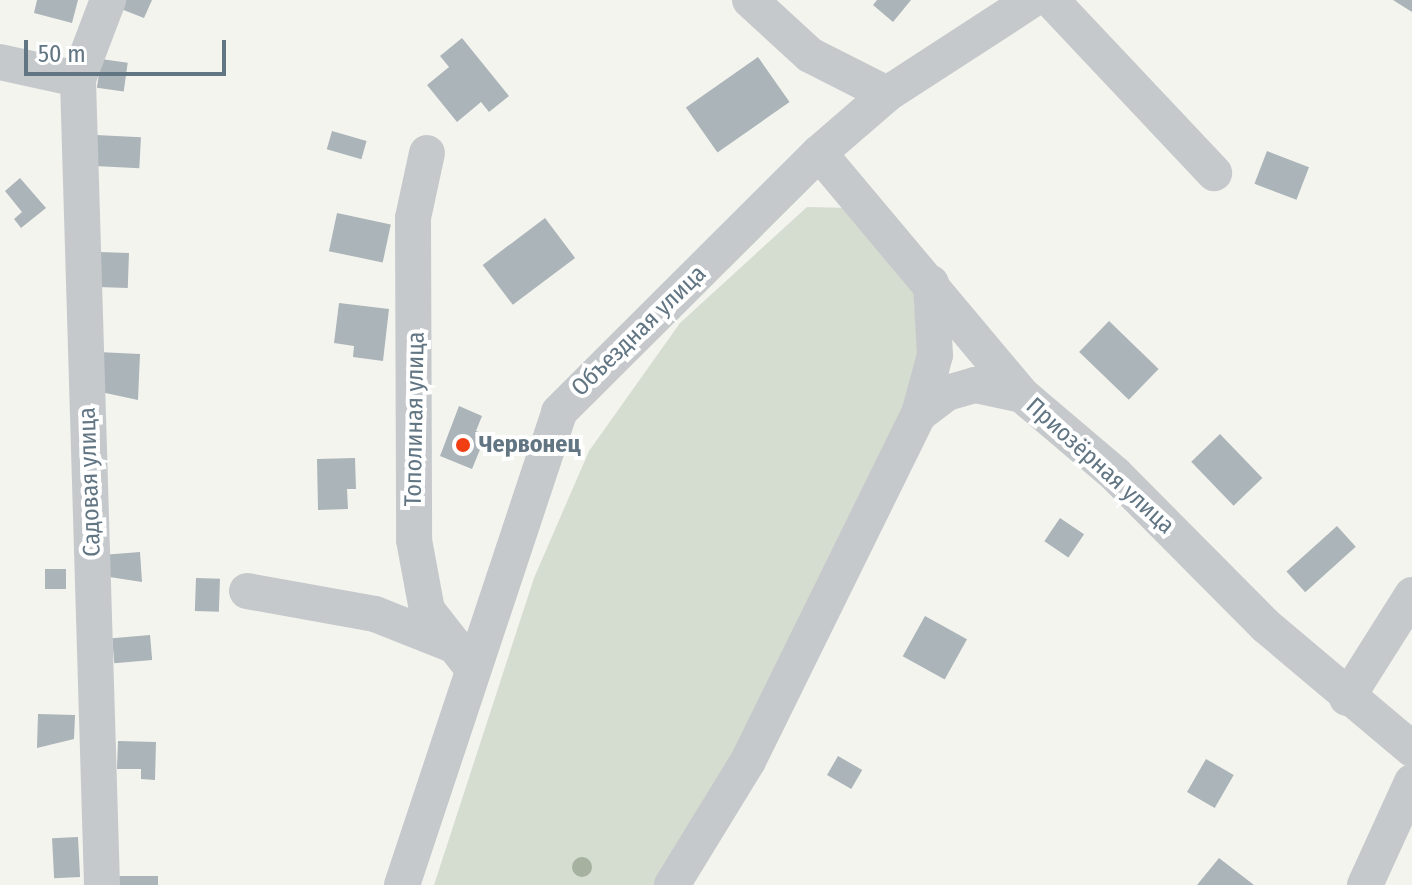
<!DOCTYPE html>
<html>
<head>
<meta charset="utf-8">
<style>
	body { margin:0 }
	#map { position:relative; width:1412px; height:885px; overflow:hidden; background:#f4f4ef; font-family:"Fira Sans Condensed",sans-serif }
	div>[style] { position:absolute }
	.green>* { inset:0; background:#d5dcd0 }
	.building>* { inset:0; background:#abb4b8; transform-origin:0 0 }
	.minor>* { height:36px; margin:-18px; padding:0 18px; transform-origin:18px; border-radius:18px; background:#c6c9cc }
	.trees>* { width:20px; height:20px; margin:-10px; border-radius:50%; background:#a6b1a0 }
	.dots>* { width:22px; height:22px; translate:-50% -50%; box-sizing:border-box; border:4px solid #fff; border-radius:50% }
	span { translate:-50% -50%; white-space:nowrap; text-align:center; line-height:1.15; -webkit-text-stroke:8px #fff; paint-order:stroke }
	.street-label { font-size:24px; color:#617583 }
	.poi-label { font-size:24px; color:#617583; font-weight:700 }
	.left { translate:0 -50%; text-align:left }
	.scale { position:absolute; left:24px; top:40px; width:202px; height:36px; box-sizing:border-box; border:4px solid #617583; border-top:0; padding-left:10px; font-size:24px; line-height:28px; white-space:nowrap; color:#617583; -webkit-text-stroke:6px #fff; paint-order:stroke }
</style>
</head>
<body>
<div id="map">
	<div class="green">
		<div style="clip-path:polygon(807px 207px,852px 208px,925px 300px,925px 352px,853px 526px,665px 885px,434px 885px,534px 578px,589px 451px,680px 323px)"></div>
	</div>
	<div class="building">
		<div style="clip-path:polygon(37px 0,78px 0,72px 23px,34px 13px)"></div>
		<div style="clip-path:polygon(125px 0,152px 0,144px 18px,121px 9px)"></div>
		<div style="clip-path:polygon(877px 0,911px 0,893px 22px,873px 5px)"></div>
		<div style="clip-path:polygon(1393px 0,1412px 0,1412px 12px)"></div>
		<div style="clip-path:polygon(462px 38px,509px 96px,489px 112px,481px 102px,457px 122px,427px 85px,449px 67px,440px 56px)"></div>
		<div style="left:758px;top:57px;width:55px;height:88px;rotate:55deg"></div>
		<div style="left:101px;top:59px;width:27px;height:29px;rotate:8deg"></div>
		<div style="left:332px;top:131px;width:36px;height:19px;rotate:16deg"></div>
		<div style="left:96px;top:135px;width:45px;height:31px;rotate:3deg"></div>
		<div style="left:1267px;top:151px;width:45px;height:35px;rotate:21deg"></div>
		<div style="clip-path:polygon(20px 178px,46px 208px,21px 228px,14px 219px,22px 212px,5px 191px)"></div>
		<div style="left:337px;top:213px;width:55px;height:39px;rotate:12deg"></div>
		<div style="left:545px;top:218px;width:50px;height:78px;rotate:53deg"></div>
		<div style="left:99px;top:252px;width:30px;height:35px;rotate:2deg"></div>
		<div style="clip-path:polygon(339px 303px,389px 309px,383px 361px,353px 357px,354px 346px,334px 343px)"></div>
		<div style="left:1109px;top:321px;width:69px;height:43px;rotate:44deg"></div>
		<div style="clip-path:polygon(98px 352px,140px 354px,138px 400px,96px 391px)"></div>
		<div style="clip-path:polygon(459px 406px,482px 416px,476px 431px,486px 435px,472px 469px,440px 456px)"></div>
		<div style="left:1220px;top:434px;width:61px;height:40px;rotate:46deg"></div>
		<div style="clip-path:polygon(355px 458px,356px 489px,347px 489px,348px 509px,318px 510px,317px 459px)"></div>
		<div style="left:1060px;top:518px;width:29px;height:28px;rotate:34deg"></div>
		<div style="left:1337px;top:526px;width:28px;height:68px;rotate:48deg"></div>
		<div style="clip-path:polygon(140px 552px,142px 582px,103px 576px,102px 555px)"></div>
		<div style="left:45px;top:569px;width:21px;height:20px"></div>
		<div style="left:196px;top:578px;width:24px;height:33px;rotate:2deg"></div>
		<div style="left:925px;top:616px;width:48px;height:46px;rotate:29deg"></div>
		<div style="left:150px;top:635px;width:25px;height:38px;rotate:85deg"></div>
		<div style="clip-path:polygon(38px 714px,75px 715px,74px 739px,37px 748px)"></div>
		<div style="clip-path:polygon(118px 741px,156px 742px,155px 780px,141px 779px,141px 769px,117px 769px)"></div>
		<div style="left:838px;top:756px;width:28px;height:22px;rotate:30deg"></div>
		<div style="left:1206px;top:759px;width:32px;height:38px;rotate:30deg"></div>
		<div style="left:78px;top:837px;width:40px;height:26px;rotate:87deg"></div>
		<div style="clip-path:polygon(1219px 858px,1254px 885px,1197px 885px)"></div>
		<div style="left:119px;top:876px;width:39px;height:9px"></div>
	</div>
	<div class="minor">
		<div style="left:750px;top:0;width:81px;rotate:42.5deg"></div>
		<div style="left:810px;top:55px;width:86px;rotate:26.9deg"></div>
		<div style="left:1051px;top:0;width:238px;rotate:46.7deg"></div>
		<div style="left:0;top:62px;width:80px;rotate:12.3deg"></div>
		<div style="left:427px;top:153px;width:66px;rotate:102.2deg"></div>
		<div style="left:413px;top:218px;width:322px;rotate:89.8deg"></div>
		<div style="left:414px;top:540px;width:71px;rotate:79.5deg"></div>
		<div style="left:427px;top:610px;width:75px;rotate:52.1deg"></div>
		<div style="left:819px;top:153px;width:316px;rotate:50deg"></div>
		<div style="left:1022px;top:395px;width:122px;rotate:40.3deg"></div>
		<div style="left:1115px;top:474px;width:214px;rotate:45.2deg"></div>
		<div style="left:1266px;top:626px;width:191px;rotate:40.1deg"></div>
		<div style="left:919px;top:414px;width:35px;rotate:-37deg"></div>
		<div style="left:947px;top:393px;width:29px;rotate:-16deg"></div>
		<div style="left:975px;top:385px;width:48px;rotate:12deg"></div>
		<div style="left:247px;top:591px;width:130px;rotate:10.2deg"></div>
		<div style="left:375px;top:614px;width:84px;rotate:21.7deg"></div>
		<div style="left:1347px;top:698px;width:122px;rotate:-57.7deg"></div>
		<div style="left:102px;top:885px;width:806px;rotate:-91.71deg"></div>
		<div style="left:78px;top:79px;width:85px;rotate:-69.2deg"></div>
		<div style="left:402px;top:885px;width:498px;rotate:-71.6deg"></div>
		<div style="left:559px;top:412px;width:367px;rotate:-44.9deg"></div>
		<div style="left:819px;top:153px;width:90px;rotate:-40.9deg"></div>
		<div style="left:887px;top:94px;width:173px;rotate:-33deg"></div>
		<div style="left:672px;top:885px;width:145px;rotate:-58.5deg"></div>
		<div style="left:748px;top:761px;width:387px;rotate:-63.8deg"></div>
		<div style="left:919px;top:414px;width:61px;rotate:-74.8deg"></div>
		<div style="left:935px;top:355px;width:72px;rotate:-93.2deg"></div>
		<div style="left:1365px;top:885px;width:113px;rotate:-65.5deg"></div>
	</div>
	<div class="trees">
		<div style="left:582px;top:867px"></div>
	</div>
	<div class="dots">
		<div style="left:463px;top:445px;background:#f13e13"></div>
	</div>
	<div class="street-label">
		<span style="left:639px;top:331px;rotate:-44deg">Объездная улица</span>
		<span style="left:415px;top:419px;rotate:-89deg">Тополиная улица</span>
		<span style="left:1100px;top:466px;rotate:42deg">Приозёрная улица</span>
		<span style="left:90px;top:482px;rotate:-92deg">Садовая улица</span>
	</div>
	<div class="poi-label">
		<span class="left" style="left:479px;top:445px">Червонец</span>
	</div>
	<div class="scale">50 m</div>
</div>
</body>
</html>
